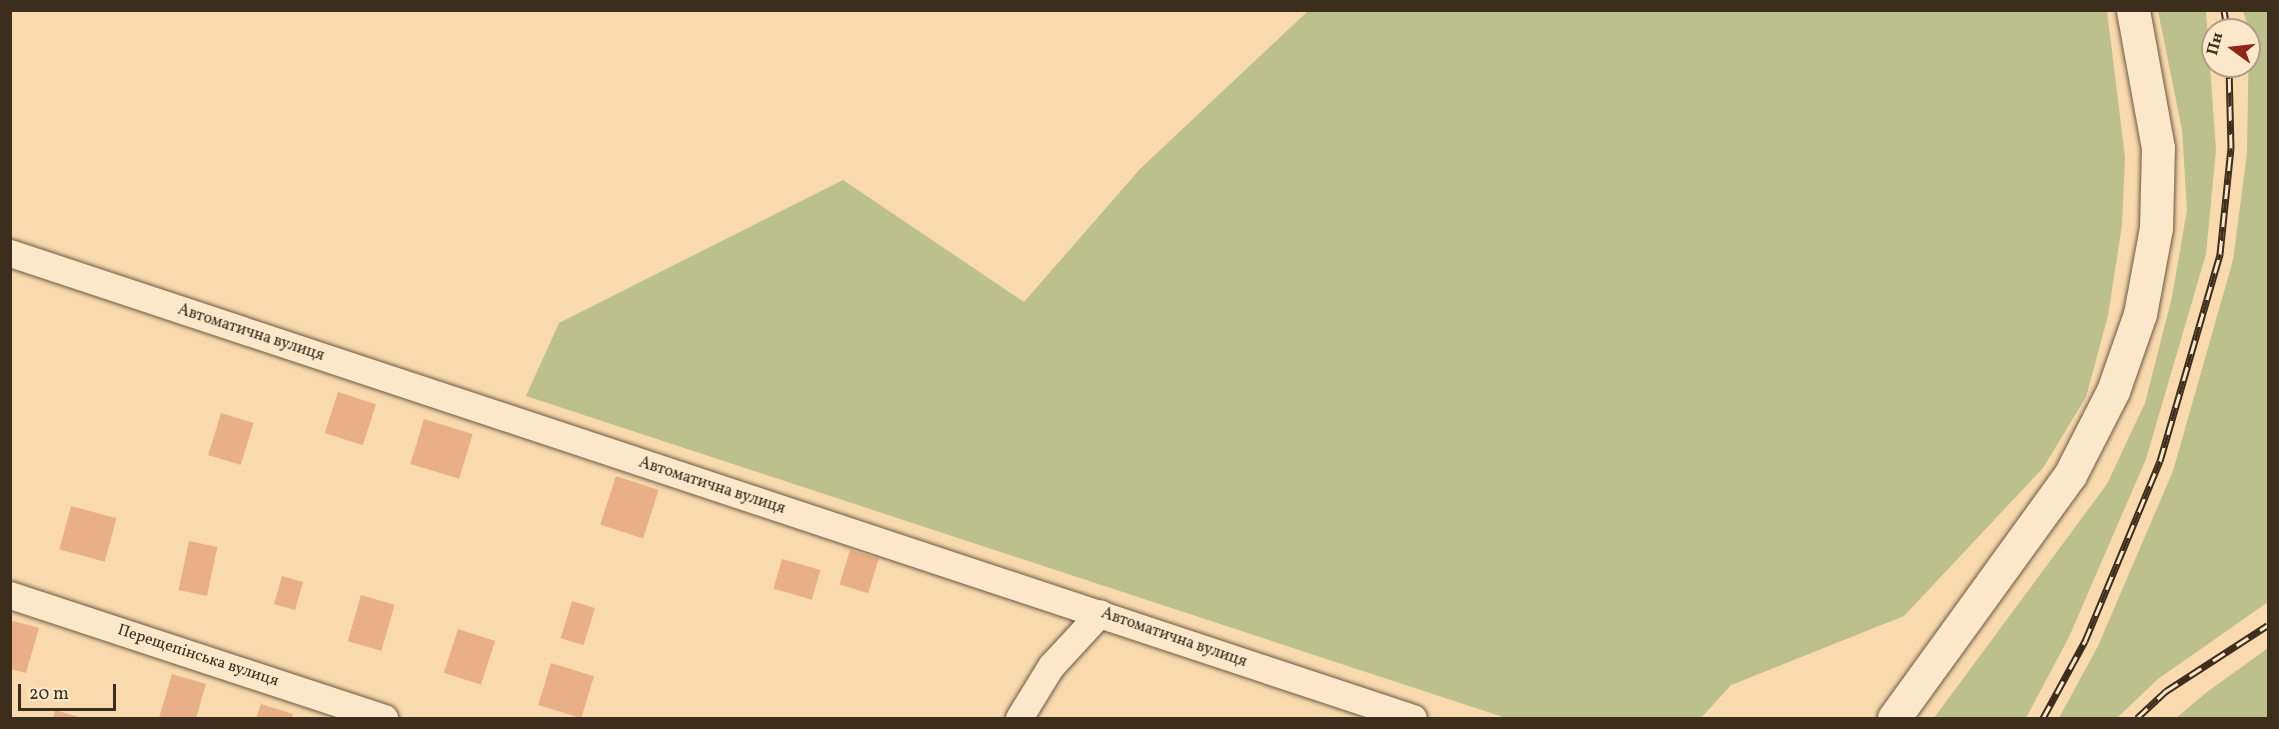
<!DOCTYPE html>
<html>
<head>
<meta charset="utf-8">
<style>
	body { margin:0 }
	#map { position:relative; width:2279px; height:729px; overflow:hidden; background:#f9daae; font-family:Vollkorn,serif }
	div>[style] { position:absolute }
	.green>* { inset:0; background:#bbc08c }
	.building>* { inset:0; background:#e9b088; transform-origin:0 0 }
	.roads { filter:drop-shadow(0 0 2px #6b5841) drop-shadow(0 0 2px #6b5841) }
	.street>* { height:27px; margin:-13.5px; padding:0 13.5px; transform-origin:13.5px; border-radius:13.5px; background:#fbe7ca }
	.secondary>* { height:33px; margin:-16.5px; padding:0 16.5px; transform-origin:16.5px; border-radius:16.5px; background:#fbe7ca }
	.rail>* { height:7px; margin-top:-3.5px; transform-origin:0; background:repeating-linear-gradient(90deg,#fbe7ca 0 14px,#3c2d1d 0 28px); box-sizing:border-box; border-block:2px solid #3c2d1d }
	span { translate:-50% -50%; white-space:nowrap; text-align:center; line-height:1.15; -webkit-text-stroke:5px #fbe7ca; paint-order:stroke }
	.street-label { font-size:16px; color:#3c2d1d }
	.frame { position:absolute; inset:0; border:12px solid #3c2d1d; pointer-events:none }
	.north { position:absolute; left:2201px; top:18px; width:60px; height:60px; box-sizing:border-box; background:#fbe7ca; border:2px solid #af9d85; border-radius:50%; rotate:285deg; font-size:16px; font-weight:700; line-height:24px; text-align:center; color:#3c2d1d }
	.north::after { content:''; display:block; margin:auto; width:21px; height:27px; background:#8f2418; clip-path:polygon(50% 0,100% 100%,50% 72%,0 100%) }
	.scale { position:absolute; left:18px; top:684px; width:98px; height:27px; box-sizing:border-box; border:3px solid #3c2d1d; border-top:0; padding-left:8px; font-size:18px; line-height:21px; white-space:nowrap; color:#3c2d1d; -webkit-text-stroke:4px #fbe7ca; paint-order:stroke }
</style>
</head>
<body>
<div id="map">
	<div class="green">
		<div style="clip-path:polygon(1308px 11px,2107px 11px,2125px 157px,2122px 225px,2108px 316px,2086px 397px,2043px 468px,1904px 616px,1731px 685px,1701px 718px,1506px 718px,526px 396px,559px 323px,843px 180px,1024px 302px,1140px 169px)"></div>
		<div style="clip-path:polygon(2158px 11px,2206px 11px,2216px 150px,2206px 254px,2146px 459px,2069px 637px,2026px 718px,1934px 718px,2107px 484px,2145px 403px,2172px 297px,2187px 210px,2182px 130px)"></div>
		<div style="clip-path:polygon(2243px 11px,2268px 11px,2268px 602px,2158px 679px,2117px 718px,2059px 718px,2098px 646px,2173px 471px,2233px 260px,2247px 153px,2249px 30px)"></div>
		<div style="clip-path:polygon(2268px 648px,2268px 718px,2176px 718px,2207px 692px)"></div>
	</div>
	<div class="building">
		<div style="left:338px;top:392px;width:40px;height:43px;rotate:18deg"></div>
		<div style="left:221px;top:413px;width:34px;height:44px;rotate:17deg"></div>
		<div style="left:424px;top:419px;width:51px;height:47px;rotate:17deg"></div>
		<div style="left:616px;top:476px;width:45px;height:51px;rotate:18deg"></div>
		<div style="left:71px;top:506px;width:47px;height:45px;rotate:15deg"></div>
		<div style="left:189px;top:541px;width:29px;height:50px;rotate:12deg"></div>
		<div style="left:850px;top:550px;width:30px;height:36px;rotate:17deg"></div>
		<div style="left:782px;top:559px;width:40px;height:31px;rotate:16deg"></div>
		<div style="left:282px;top:576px;width:22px;height:29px;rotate:16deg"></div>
		<div style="left:361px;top:595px;width:35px;height:48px;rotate:16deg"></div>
		<div style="left:572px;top:601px;width:24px;height:39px;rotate:17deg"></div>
		<div style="clip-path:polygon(10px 620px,39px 628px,26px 673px,10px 669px)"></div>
		<div style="left:458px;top:629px;width:39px;height:46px;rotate:18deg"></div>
		<div style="left:551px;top:663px;width:45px;height:44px;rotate:17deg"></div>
		<div style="clip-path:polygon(172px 674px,206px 684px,196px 718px,159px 718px)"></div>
		<div style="clip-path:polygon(261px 704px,293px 714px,292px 718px,256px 718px)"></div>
		<div style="clip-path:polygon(55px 710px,82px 718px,53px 718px)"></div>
	</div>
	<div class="roads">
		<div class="street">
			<div style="left:10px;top:253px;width:1478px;rotate:18.34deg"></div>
			<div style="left:10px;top:595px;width:394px;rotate:18.2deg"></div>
			<div style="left:1019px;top:718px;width:61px;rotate:-58.4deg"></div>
			<div style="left:1051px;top:666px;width:72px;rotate:-47.2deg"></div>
		</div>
		<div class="secondary">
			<div style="left:1894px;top:718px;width:300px;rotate:-54.1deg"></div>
			<div style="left:2070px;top:475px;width:94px;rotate:-62.9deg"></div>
			<div style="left:2113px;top:391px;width:82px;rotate:-70.7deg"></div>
			<div style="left:2140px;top:314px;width:87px;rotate:-79.5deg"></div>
			<div style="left:2156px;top:228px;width:80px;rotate:-88.6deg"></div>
			<div style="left:2158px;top:148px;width:140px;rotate:-100.3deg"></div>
		</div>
	</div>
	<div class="rail">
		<div style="left:2224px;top:10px;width:20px;rotate:81deg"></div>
		<div style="left:2043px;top:718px;width:88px;rotate:-61.4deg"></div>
		<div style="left:2085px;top:641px;width:195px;rotate:-67.4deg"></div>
		<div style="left:2160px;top:461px;width:216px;rotate:-73.8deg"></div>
		<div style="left:2220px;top:254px;width:107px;rotate:-84.1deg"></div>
		<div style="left:2231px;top:148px;width:82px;rotate:-91.4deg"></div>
		<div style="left:2137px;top:718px;width:40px;rotate:-43deg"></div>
		<div style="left:2166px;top:691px;width:121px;rotate:-32.9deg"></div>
	</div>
	<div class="street-label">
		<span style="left:251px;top:333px;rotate:18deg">Автоматична вулиця</span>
		<span style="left:712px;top:486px;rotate:18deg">Автоматична вулиця</span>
		<span style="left:1174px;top:638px;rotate:19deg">Автоматична вулиця</span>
		<span style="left:198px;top:656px;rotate:18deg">Перещепінська вулиця</span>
	</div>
	<div class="frame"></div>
	<div class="north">Пн</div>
	<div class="scale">20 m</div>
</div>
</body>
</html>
